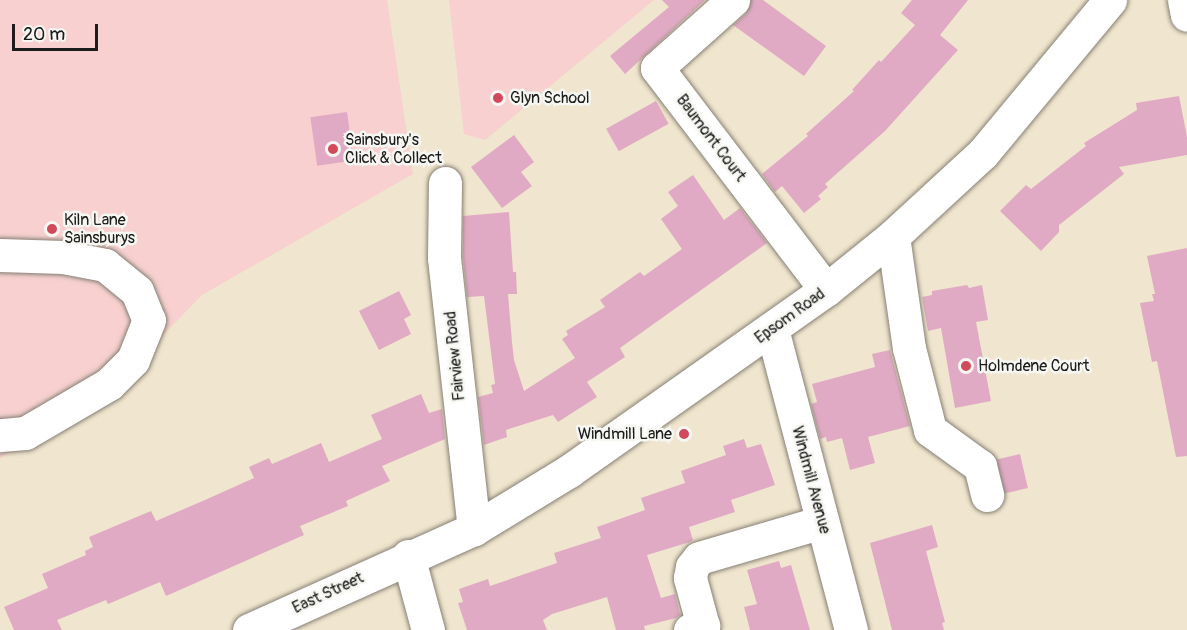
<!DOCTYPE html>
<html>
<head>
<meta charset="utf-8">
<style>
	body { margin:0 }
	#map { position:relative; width:1187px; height:630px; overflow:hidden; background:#f0e5ce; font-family:Pangolin,sans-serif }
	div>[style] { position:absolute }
	.built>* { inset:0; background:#f7d0cf }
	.building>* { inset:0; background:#e1aac4; transform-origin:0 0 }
	.roads { filter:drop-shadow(0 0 2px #868075) drop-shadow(0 0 2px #868075) }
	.minor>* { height:33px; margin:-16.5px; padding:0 16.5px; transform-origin:16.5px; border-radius:16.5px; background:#fff }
	.major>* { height:33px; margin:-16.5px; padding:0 16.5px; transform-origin:16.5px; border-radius:16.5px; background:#fff }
	.highway>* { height:33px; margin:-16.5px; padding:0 16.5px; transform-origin:16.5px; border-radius:16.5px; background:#fff }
	.dots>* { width:16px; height:16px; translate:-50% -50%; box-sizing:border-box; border:3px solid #f6f6f2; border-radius:50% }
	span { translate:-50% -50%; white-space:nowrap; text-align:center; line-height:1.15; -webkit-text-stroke:5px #f6f6f2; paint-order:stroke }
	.poi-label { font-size:16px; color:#1c1c1c }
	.left { translate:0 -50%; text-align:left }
	.right { translate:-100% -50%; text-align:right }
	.street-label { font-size:16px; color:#1c1c1c }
	.scale { position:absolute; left:12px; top:24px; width:86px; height:27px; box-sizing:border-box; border:3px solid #1c1c1c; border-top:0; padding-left:8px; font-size:18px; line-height:21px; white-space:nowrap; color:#1c1c1c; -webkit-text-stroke:4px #f6f6f2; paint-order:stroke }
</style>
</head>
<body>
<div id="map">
	<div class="built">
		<div style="clip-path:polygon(0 0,387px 0,413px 174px,202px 295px,87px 413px,0 458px)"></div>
		<div style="clip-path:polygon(449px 0,654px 0,485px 140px,464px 134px)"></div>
	</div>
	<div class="building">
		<div style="clip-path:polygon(662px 0,705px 0,625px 74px,610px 56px,669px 7px)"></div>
		<div style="clip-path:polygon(751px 0,763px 0,826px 46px,804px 76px,733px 25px,746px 14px)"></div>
		<div style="clip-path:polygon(912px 0,968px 0,940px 35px,958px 50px,885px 131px,825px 184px,828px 187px,818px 196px,821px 199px,804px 213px,782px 186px,775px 192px,762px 174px,808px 136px,806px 134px,854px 91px,852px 90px,879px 60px,881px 62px,915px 25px,901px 13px)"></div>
		<div style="clip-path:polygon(1179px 96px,1187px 137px,1187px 155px,1119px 167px,1124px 174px,1059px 225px,1059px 232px,1041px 251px,1000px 211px,1026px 185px,1031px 189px,1086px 146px,1084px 143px,1137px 110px,1136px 103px)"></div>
		<div style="left:656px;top:101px;width:26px;height:57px;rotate:61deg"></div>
		<div style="left:347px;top:112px;width:49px;height:37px;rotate:82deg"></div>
		<div style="clip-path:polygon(514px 135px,534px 162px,521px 172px,532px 186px,502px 208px,471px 167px)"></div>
		<div style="clip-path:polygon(693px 175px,724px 220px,740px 208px,767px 243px,620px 348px,625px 357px,587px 382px,597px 397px,558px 422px,553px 415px,506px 430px,507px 437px,484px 445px,478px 397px,493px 393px,491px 385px,495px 384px,484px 296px,467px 297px,463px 257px,463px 216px,509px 212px,513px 272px,516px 272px,517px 294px,508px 294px,512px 342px,514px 360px,524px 391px,575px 358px,562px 339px,568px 335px,566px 331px,605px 307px,600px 300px,640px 272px,644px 276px,682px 249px,661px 219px,678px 206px,668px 192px)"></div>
		<div style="clip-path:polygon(1187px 248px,1187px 456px,1176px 457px,1157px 361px,1152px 362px,1140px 303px,1154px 301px,1152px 294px,1155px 294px,1147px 256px)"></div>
		<div style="clip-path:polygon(967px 285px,969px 288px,982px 285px,988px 320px,976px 322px,991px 401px,955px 408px,941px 328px,928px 331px,922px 297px,932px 295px,932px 291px)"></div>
		<div style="clip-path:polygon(399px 291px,411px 315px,404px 319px,411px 334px,379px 350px,359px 311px)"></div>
		<div style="clip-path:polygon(890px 350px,910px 426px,868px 437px,875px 463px,850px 470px,842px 438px,827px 442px,826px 437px,820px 439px,811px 404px,817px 402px,812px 384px,875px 367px,872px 354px)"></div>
		<div style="clip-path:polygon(421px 394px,429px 413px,442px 409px,445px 439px,382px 466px,390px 481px,346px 501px,348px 506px,300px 526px,304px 535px,166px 596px,160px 582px,108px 604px,106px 600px,57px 620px,62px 630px,14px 630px,4px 607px,48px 588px,42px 574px,86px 555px,85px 551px,93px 547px,89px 537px,151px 511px,156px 521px,205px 500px,254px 478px,249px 467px,269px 458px,272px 464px,321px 443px,329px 462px,382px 439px,371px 415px)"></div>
		<div style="clip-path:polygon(744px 439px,747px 448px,761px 444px,775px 485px,731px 500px,735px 512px,689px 527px,693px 540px,690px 542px,647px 555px,661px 598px,675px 594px,680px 615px,676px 618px,644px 626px,645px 630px,616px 630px,607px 597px,552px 614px,543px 620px,547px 630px,467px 630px,458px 603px,463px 602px,459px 589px,488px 579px,490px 586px,557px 563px,554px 553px,601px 538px,597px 527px,645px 510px,641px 498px,685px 483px,681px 471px,726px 455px,723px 446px)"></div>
		<div style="left:1020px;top:454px;width:35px;height:24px;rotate:77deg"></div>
		<div style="clip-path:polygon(932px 525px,938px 547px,926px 551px,945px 622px,942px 623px,944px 630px,892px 630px,870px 543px)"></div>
		<div style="clip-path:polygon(779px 561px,781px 568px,791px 565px,810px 630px,750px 630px,744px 607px,757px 604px,747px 570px)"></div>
	</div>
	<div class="roads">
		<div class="minor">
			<div style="left:733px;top:0;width:102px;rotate:138.2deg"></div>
			<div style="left:657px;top:68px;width:279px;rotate:52.7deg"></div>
			<div style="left:1184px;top:0;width:15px;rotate:79deg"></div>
			<div style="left:445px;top:183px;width:75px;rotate:90.8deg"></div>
			<div style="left:444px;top:258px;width:273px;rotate:83.7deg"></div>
			<div style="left:893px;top:236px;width:113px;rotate:81.9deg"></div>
			<div style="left:909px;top:348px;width:85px;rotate:75.6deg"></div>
			<div style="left:930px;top:430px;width:62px;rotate:35.8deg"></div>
			<div style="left:980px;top:466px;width:30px;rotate:76deg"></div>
			<div style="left:0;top:255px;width:63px;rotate:1.8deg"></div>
			<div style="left:63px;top:257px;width:43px;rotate:10.8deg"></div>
			<div style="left:105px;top:265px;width:41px;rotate:39.1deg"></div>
			<div style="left:137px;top:291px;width:31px;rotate:68deg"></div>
			<div style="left:149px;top:320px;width:43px;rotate:111.8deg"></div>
			<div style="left:133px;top:360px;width:34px;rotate:135deg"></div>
			<div style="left:109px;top:384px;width:97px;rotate:149.7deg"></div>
			<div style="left:25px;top:433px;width:25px;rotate:175deg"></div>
			<div style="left:772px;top:329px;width:311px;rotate:75.3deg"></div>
			<div style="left:690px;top:630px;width:14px;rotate:-17deg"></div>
			<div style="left:703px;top:626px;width:50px;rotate:-105.2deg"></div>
			<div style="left:690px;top:578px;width:11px;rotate:-80deg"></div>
			<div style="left:692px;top:567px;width:11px;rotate:-52deg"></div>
			<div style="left:699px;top:558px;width:128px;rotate:-16.3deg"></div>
		</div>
		<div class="major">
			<div style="left:408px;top:556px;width:77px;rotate:74.9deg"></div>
		</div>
		<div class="highway">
			<div style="left:249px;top:630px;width:247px;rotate:-24.2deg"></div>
			<div style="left:474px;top:529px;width:111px;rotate:-31.4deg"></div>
			<div style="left:569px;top:471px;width:314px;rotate:-35.2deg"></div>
			<div style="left:826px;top:290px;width:86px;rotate:-38.9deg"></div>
			<div style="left:893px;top:236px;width:122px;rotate:-42.7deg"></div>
			<div style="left:983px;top:153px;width:199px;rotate:-50.3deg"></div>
		</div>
	</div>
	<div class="dots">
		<div style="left:498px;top:98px;background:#d1495b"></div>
		<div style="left:333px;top:149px;background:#d1495b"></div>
		<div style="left:52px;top:229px;background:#d1495b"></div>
		<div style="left:966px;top:366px;background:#d1495b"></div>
		<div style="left:684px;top:434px;background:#d1495b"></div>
	</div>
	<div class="poi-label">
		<span class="left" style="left:510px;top:98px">Glyn School</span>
		<span class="left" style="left:345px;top:149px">Sainsbury's<br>Click &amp; Collect</span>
		<span class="left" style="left:64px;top:229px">Kiln Lane<br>Sainsburys</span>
		<span class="left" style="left:978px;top:366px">Holmdene Court</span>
		<span class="right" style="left:672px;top:434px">Windmill Lane</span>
	</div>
	<div class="street-label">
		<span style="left:711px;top:138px;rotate:53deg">Baumont Court</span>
		<span style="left:790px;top:316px;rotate:-36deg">Epsom Road</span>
		<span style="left:455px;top:356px;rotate:-96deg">Fairview Road</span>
		<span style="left:811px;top:480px;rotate:75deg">Windmill Avenue</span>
		<span style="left:328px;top:593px;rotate:-25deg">East Street</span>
	</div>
	<div class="scale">20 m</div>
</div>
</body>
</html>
